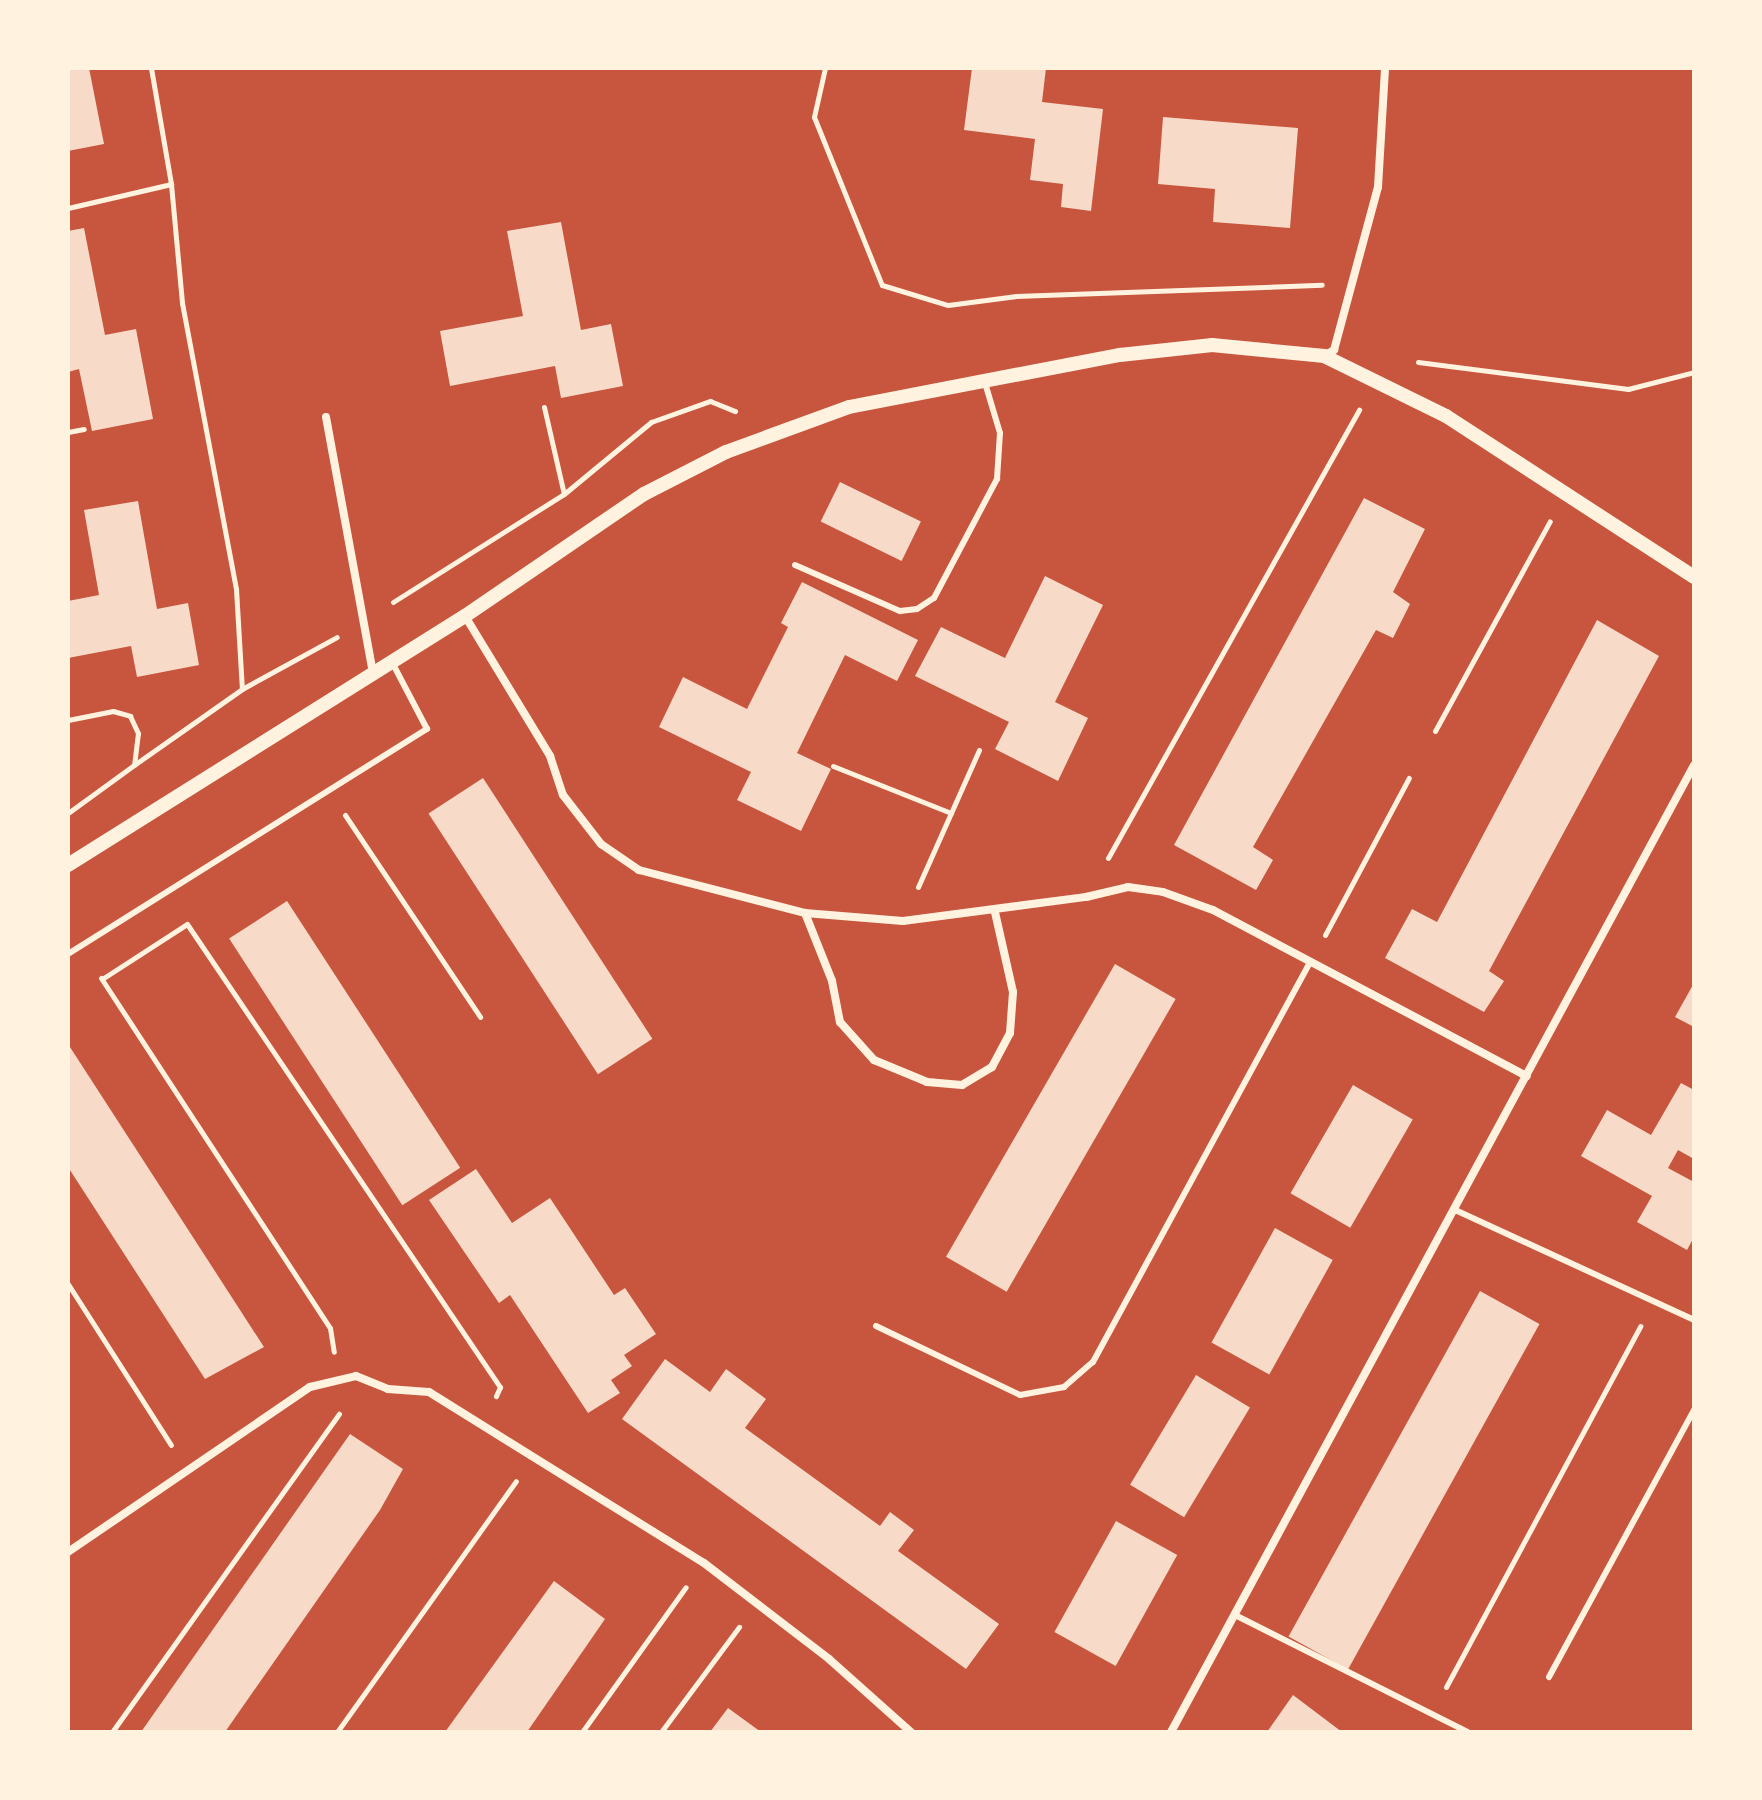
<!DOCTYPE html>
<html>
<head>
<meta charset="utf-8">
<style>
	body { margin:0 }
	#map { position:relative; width:1762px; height:1800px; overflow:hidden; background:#c8553d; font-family:"Public Sans",sans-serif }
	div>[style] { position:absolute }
	.building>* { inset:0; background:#f7dbc8; transform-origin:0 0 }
	.path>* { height:5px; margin:-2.5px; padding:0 2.5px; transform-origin:2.5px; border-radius:2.5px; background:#fff3e0 }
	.service>* { height:6px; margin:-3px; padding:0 3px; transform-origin:3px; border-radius:3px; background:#fff3e0 }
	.minor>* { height:8px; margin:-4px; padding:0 4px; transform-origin:4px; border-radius:4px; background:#fff3e0 }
	.tertiary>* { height:14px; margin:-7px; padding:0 7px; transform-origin:7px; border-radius:7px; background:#fff3e0 }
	span { translate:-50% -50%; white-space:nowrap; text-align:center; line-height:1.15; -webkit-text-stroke:8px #fff3e0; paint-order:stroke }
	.frame { position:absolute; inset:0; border:70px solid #fff3e0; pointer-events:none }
</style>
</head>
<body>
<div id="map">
	<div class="building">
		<div style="clip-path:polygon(68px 68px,89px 68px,104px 144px,68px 151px)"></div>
		<div style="clip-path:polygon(972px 68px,1046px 68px,1042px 102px,1103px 109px,1091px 211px,1061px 207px,1063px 184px,1030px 180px,1035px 139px,964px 130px)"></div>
		<div style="clip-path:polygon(1163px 117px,1298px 128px,1290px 228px,1213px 222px,1215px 189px,1158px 184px)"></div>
		<div style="clip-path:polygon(561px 222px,581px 330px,611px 324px,623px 386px,561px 398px,555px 366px,450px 386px,440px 331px,523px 316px,507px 231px)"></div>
		<div style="clip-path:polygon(84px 228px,105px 335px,136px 329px,153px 419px,92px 431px,79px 369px,68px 372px,68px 231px)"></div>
		<div style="left:840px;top:482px;width:90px;height:44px;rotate:26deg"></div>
		<div style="clip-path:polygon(1364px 498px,1425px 529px,1393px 592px,1410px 604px,1393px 638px,1376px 630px,1253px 847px,1273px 860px,1256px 890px,1174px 845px)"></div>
		<div style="clip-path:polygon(138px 501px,157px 609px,188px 603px,199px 665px,137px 677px,131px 646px,68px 658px,68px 601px,99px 595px,84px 510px)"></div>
		<div style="clip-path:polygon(1045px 576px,1103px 605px,1055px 702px,1088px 718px,1058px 781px,995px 749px,1009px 722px,915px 676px,941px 627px,1005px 658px)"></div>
		<div style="clip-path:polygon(802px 582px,918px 640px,897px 681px,845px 655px,797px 753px,831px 769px,801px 831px,737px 800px,751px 772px,659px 727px,683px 677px,747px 709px,788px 627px,781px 623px)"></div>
		<div style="clip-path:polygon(1597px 620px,1659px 656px,1489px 971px,1504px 981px,1484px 1012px,1385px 958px,1412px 909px,1437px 922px)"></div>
		<div style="left:483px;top:778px;width:311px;height:65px;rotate:57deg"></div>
		<div style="left:287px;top:901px;width:318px;height:69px;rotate:57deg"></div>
		<div style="left:1115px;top:964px;width:70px;height:338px;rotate:30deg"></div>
		<div style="clip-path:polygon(1694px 983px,1694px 1027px,1675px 1017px)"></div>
		<div style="clip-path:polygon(68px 1044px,264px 1347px,205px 1379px,68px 1167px)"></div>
		<div style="clip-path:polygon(1681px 1083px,1694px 1090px,1694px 1159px,1678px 1150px,1668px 1168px,1694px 1182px,1694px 1237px,1687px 1250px,1637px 1222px,1652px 1196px,1581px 1156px,1607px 1110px,1651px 1135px)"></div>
		<div style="left:1353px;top:1085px;width:69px;height:125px;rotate:30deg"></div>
		<div style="clip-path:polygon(476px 1169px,512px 1223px,550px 1198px,614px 1295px,625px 1288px,656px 1334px,624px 1355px,632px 1366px,611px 1380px,620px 1393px,588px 1413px,510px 1295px,499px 1303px,429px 1200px)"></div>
		<div style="left:1275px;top:1228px;width:66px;height:131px;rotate:29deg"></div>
		<div style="left:1480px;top:1291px;width:68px;height:395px;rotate:29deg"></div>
		<div style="clip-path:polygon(665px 1359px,710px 1392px,726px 1369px,766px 1399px,745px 1428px,880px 1526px,890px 1512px,914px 1530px,898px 1551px,999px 1624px,966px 1669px,622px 1419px)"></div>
		<div style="left:1196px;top:1375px;width:63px;height:128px;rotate:31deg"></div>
		<div style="clip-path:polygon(350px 1434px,403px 1469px,380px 1510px,225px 1732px,141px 1732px)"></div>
		<div style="left:1116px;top:1521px;width:70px;height:127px;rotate:29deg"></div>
		<div style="clip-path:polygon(554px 1581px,605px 1619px,527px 1732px,445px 1732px)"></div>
		<div style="clip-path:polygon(1293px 1695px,1342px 1732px,1267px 1732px)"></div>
		<div style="clip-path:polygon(728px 1708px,761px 1732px,710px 1732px)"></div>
	</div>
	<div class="path">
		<div style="left:151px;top:68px;width:118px;rotate:80.2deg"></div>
		<div style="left:825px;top:68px;width:50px;rotate:102.7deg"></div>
		<div style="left:814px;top:117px;width:181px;rotate:68deg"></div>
		<div style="left:882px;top:285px;width:69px;rotate:16.9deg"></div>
		<div style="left:948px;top:305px;width:69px;rotate:-7.5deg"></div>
		<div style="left:1016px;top:296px;width:306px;rotate:-2.1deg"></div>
		<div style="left:68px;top:208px;width:106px;rotate:-13.1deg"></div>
		<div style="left:171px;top:184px;width:120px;rotate:84.7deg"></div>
		<div style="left:182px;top:303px;width:291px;rotate:79.3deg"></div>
		<div style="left:236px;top:589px;width:100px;rotate:86.6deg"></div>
		<div style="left:1418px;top:362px;width:212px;rotate:7.3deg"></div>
		<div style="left:1628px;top:389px;width:68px;rotate:-14.4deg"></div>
		<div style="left:544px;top:407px;width:89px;rotate:77.1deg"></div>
		<div style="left:68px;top:432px;width:16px;rotate:-11deg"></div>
		<div style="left:393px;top:602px;width:202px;rotate:-32.3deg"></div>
		<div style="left:564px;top:494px;width:113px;rotate:-39.6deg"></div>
		<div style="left:651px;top:422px;width:63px;rotate:-19.6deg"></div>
		<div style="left:710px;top:401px;width:27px;rotate:22deg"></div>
		<div style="left:68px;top:720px;width:46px;rotate:-11.3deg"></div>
		<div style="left:113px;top:711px;width:18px;rotate:16deg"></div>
		<div style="left:130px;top:716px;width:19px;rotate:65deg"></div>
		<div style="left:138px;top:733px;width:32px;rotate:97deg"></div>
		<div style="left:134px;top:765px;width:132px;rotate:-35.1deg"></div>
		<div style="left:242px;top:689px;width:108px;rotate:-28.7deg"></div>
		<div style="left:1435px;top:731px;width:239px;rotate:-61.3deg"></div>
		<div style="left:833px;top:766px;width:127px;rotate:21.7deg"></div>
		<div style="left:68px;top:813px;width:82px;rotate:-36deg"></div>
		<div style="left:345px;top:815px;width:243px;rotate:56.2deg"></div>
		<div style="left:1108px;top:858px;width:514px;rotate:-60.74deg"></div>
		<div style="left:918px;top:887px;width:150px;rotate:-66deg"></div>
		<div style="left:1325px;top:935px;width:178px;rotate:-61.9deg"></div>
		<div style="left:101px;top:978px;width:418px;rotate:56.8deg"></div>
		<div style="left:330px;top:1328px;width:24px;rotate:81deg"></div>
		<div style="left:102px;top:979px;width:101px;rotate:-32.9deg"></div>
		<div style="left:187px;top:924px;width:559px;rotate:55.94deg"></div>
		<div style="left:500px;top:1387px;width:10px;rotate:114deg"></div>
		<div style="left:68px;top:1284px;width:191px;rotate:57.4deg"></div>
		<div style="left:1446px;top:1687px;width:410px;rotate:-61.7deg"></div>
		<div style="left:112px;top:1732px;width:391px;rotate:-54.5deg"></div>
		<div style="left:337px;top:1732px;width:308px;rotate:-54.5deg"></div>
		<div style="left:582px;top:1732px;width:178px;rotate:-54.4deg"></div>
		<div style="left:661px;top:1732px;width:131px;rotate:-53.4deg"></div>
	</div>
	<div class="service">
		<div style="left:795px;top:565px;width:115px;rotate:23.7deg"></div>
		<div style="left:900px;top:611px;width:17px;rotate:-7deg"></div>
		<div style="left:917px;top:609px;width:20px;rotate:-33deg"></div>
		<div style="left:934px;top:598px;width:135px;rotate:-62.1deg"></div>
		<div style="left:997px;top:479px;width:46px;rotate:-86.3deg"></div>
		<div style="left:1000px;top:433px;width:52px;rotate:-106.7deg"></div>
		<div style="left:68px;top:954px;width:424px;rotate:-32.1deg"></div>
		<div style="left:427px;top:729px;width:73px;rotate:-117.6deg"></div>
		<div style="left:1453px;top:1209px;width:265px;rotate:24.7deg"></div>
		<div style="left:876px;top:1326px;width:160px;rotate:25.6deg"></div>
		<div style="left:1020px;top:1395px;width:45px;rotate:-10.3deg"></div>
		<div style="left:1064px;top:1387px;width:38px;rotate:-41deg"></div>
		<div style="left:1093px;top:1362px;width:456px;rotate:-61.5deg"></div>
		<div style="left:1237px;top:1616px;width:258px;rotate:26.7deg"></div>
		<div style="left:1549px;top:1677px;width:304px;rotate:-61.5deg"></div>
	</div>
	<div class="minor">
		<div style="left:1324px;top:356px;width:12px;rotate:-31deg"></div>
		<div style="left:1334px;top:350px;width:169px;rotate:-74.9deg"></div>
		<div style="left:1378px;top:187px;width:119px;rotate:-86.6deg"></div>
		<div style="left:326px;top:417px;width:259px;rotate:79.6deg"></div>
		<div style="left:465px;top:616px;width:164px;rotate:58.7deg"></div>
		<div style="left:550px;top:756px;width:41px;rotate:71.6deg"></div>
		<div style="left:563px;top:795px;width:62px;rotate:52.2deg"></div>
		<div style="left:601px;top:844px;width:46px;rotate:34.4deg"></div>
		<div style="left:639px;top:870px;width:171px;rotate:14.5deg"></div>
		<div style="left:805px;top:913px;width:98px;rotate:4.7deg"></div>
		<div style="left:903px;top:921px;width:185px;rotate:-7.5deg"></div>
		<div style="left:1086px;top:897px;width:43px;rotate:-13.4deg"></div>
		<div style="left:1128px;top:887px;width:35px;rotate:8deg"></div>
		<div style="left:1163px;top:892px;width:53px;rotate:19.8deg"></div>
		<div style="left:1213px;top:910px;width:355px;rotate:27.9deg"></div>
		<div style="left:805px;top:913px;width:73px;rotate:68.3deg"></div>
		<div style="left:832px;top:981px;width:42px;rotate:79deg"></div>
		<div style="left:840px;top:1022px;width:51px;rotate:48.2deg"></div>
		<div style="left:874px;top:1060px;width:57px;rotate:22.5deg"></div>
		<div style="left:927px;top:1082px;width:35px;rotate:5deg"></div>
		<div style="left:962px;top:1085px;width:35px;rotate:-31deg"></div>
		<div style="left:992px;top:1067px;width:38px;rotate:-62deg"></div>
		<div style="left:1010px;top:1033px;width:41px;rotate:-85.8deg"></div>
		<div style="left:1013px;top:992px;width:82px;rotate:-102.7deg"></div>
		<div style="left:68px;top:1552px;width:293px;rotate:-34.3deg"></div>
		<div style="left:310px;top:1387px;width:47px;rotate:-13.4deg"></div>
		<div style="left:356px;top:1376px;width:35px;rotate:22deg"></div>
		<div style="left:388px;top:1389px;width:41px;rotate:4.2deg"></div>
		<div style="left:429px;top:1392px;width:324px;rotate:31.9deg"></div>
		<div style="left:704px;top:1563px;width:158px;rotate:37.5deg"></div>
		<div style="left:829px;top:1659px;width:110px;rotate:41.7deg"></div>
		<div style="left:1171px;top:1732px;width:1099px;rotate:-61.59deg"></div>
	</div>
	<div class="tertiary">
		<div style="left:68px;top:865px;width:469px;rotate:-32.1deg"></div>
		<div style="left:465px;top:616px;width:217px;rotate:-34.3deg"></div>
		<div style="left:644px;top:494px;width:92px;rotate:-27.1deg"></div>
		<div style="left:726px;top:452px;width:131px;rotate:-20.1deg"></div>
		<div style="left:849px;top:407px;width:276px;rotate:-10.9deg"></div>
		<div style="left:1120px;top:355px;width:93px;rotate:-6.2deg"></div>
		<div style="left:1212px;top:345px;width:113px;rotate:5.6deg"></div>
		<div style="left:1324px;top:356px;width:136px;rotate:26.2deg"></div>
		<div style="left:1446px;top:416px;width:296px;rotate:33deg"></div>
	</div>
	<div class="frame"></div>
</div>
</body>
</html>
